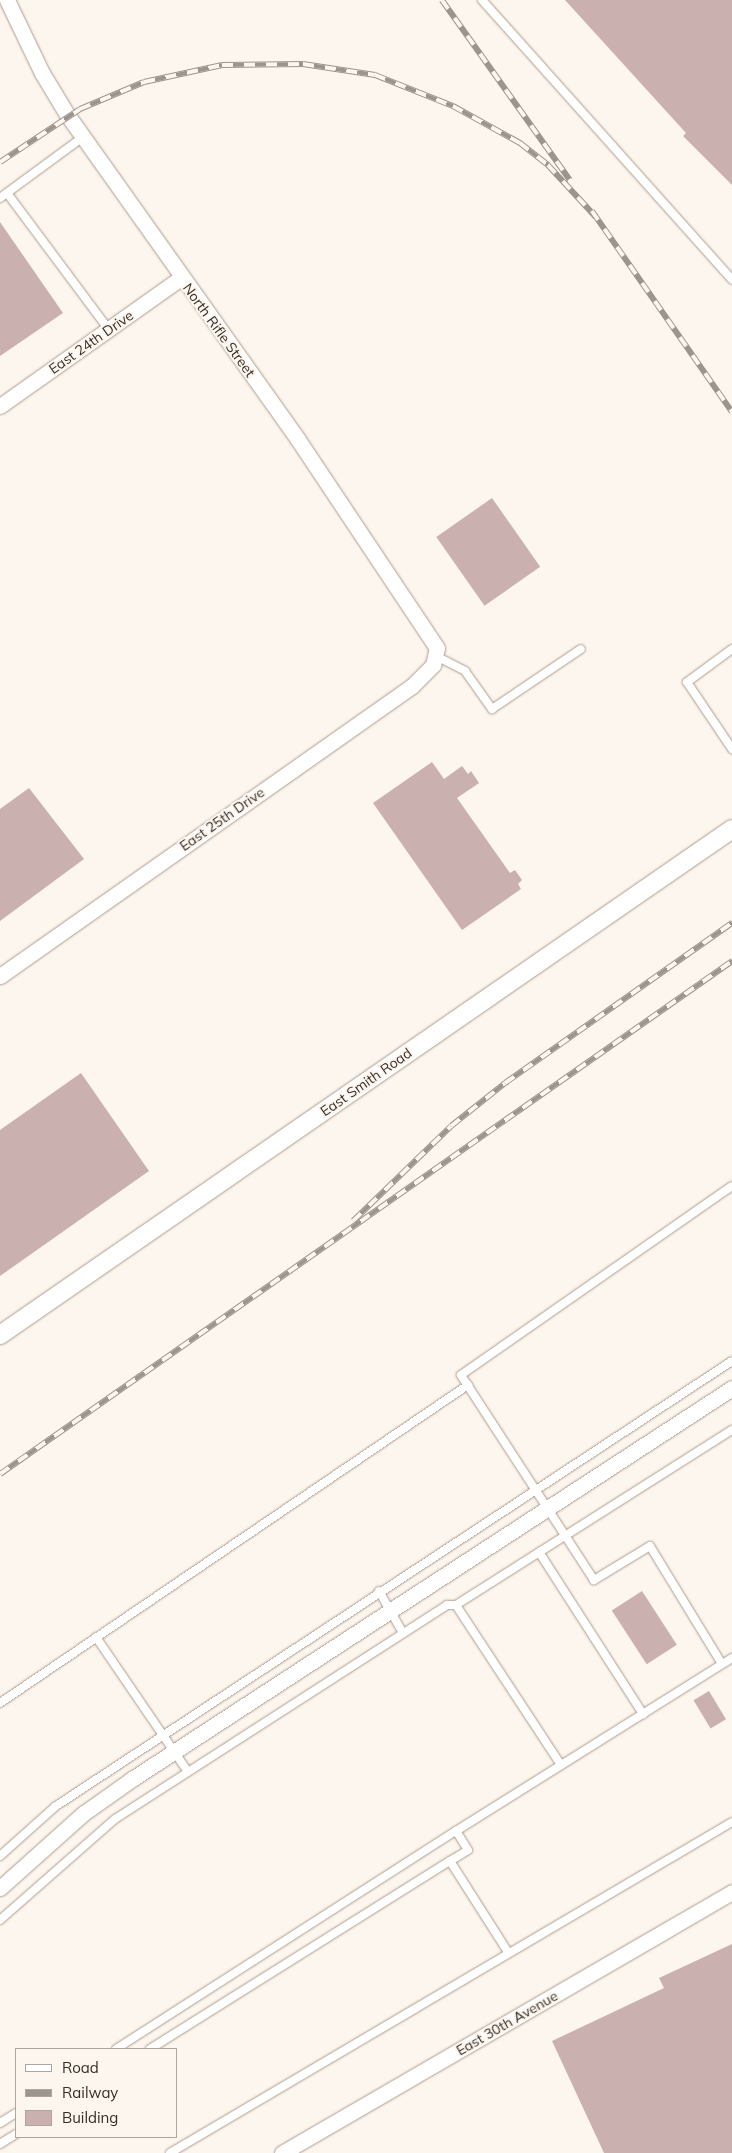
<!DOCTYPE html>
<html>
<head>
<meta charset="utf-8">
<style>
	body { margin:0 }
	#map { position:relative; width:732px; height:2153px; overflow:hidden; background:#fdf6ef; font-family:Mulish,sans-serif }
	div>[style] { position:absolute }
	.building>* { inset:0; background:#cab0af; transform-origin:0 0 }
	.roads { filter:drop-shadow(0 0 1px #ac9c8c) drop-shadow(0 0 1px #ac9c8c) }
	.service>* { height:8px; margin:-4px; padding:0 4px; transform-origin:4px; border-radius:4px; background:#fff }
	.minor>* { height:15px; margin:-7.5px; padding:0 7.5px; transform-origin:7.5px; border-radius:7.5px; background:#fff }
	.tertiary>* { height:18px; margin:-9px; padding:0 9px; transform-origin:9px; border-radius:9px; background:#fff }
	.rail>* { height:5.5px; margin-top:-2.75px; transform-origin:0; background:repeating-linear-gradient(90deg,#fdf6ef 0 11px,#9c958e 0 22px); box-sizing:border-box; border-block:1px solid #9c958e }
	span { translate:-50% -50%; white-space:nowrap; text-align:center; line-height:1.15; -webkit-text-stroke:4px #fdf6ef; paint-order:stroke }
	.street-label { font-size:14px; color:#352e28 }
	.legend { position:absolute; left:15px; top:2048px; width:162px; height:90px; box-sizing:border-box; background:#fdf6ef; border:1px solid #ada69f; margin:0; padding:6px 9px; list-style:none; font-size:15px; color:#352e28 }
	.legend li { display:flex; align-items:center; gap:10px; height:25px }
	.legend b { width:25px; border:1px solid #ada69f }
</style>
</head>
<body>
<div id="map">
	<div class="building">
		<div style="clip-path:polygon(565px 0,732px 0,732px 185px,683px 136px,686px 133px)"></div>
		<div style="clip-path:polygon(0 222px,63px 313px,0 356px)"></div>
		<div style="left:492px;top:498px;width:84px;height:68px;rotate:55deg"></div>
		<div style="clip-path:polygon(432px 762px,444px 779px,462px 766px,468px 774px,471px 771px,479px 783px,457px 798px,510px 873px,515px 870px,522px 880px,518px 884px,521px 889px,462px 930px,373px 803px)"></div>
		<div style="clip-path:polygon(29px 788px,84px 859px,0 921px,0 809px)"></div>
		<div style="clip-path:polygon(81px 1073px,149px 1171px,0 1276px,0 1130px)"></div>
		<div style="left:642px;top:1591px;width:64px;height:36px;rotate:57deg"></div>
		<div style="left:709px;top:1691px;width:33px;height:18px;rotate:59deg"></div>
		<div style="clip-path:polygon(732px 1944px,732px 2153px,604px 2153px,552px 2041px,664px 1988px,659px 1978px)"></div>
	</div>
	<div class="roads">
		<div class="service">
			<div style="left:482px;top:0;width:375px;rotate:48.2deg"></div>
			<div style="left:7px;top:193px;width:171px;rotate:53.3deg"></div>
			<div style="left:0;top:198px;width:103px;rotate:-36.3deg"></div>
			<div style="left:732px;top:649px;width:56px;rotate:143.7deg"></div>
			<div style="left:687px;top:682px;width:81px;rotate:56.1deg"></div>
			<div style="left:436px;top:656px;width:33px;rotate:27deg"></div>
			<div style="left:465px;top:671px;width:47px;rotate:54.6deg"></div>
			<div style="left:492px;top:709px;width:107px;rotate:-34deg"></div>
			<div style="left:539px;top:1552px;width:193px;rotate:57.3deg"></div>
			<div style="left:379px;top:1591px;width:48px;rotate:60.3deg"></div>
			<div style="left:96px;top:1637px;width:163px;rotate:55.7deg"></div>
			<div style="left:722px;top:1664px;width:138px;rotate:-121.4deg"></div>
			<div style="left:650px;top:1546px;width:66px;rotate:148.7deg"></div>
			<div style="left:594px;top:1580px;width:244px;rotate:-123deg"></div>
			<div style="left:461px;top:1375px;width:330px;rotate:-34.9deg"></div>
			<div style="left:0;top:1703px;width:566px;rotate:-34.2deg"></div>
			<div style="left:561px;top:1765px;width:191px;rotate:-123.3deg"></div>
			<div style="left:456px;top:1605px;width:327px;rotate:-32.4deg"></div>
			<div style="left:0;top:1856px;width:75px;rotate:-41.8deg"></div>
			<div style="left:56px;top:1806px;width:809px;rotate:-33.36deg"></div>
			<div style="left:450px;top:1861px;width:21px;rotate:-31deg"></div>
			<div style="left:468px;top:1850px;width:22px;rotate:-122deg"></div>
			<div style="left:456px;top:1831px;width:326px;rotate:-32.1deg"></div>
			<div style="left:0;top:1920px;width:153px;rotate:-41.3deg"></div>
			<div style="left:115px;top:1819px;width:395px;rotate:-32.8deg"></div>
			<div style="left:447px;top:1605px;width:9px"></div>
			<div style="left:116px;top:2049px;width:404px;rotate:-32.7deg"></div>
			<div style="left:150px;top:2049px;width:354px;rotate:-32.1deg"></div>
			<div style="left:450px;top:1861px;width:108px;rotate:57.5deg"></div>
			<div style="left:0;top:2123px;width:19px;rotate:-32deg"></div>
			<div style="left:0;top:2144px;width:19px;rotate:-32deg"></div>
			<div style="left:170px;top:2153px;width:652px;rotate:-30.5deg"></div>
		</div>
		<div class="minor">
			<div style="left:0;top:406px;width:222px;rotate:-35.3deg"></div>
			<div style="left:0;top:976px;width:504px;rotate:-35.14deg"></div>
			<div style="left:412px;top:686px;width:30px;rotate:-45deg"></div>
			<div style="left:433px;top:665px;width:17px;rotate:-77deg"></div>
			<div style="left:437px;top:648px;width:252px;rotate:-123.7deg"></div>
			<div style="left:297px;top:438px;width:395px;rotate:-125.4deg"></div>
			<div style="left:68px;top:116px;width:50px;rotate:-121.2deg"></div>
			<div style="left:42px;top:73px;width:81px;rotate:-115.6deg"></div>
			<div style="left:0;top:1888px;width:113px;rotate:-41.8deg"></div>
			<div style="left:84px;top:1813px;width:59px;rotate:-35.3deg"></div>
			<div style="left:132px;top:1779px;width:716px;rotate:-33.09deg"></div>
			<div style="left:282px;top:2153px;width:520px;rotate:-30.11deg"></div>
		</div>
		<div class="tertiary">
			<div style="left:0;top:1335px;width:890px;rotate:-34.65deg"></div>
		</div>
	</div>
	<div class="rail">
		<div style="left:442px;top:0;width:221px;rotate:54.6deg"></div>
		<div style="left:0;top:162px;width:96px;rotate:-33.5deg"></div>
		<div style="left:80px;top:109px;width:69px;rotate:-22.9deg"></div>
		<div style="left:144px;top:82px;width:80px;rotate:-12.3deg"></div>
		<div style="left:222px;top:65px;width:81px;rotate:-0.7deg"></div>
		<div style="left:303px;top:64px;width:73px;rotate:8.7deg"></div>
		<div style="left:375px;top:75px;width:84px;rotate:21.7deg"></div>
		<div style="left:453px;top:106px;width:77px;rotate:28.9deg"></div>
		<div style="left:520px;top:143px;width:36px;rotate:38deg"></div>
		<div style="left:548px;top:165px;width:71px;rotate:47.3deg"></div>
		<div style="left:592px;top:211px;width:245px;rotate:55.1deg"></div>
		<div style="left:353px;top:1221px;width:136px;rotate:-44.1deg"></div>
		<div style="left:451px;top:1126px;width:69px;rotate:-38.5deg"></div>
		<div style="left:505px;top:1083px;width:278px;rotate:-35.2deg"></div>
		<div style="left:0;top:1474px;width:894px;rotate:-35.02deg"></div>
	</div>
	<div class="street-label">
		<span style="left:219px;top:330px;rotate:54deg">North Rifle Street</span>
		<span style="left:91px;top:342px;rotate:-35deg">East 24th Drive</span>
		<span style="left:222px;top:819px;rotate:-35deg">East 25th Drive</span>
		<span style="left:366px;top:1082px;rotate:-35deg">East Smith Road</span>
		<span style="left:507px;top:2023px;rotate:-30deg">East 30th Avenue</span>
	</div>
	<ul class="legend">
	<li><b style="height:6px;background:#fff"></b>Road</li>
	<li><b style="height:6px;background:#9c958e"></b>Railway</li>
	<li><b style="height:14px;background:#cab0af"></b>Building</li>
	</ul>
</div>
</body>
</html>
